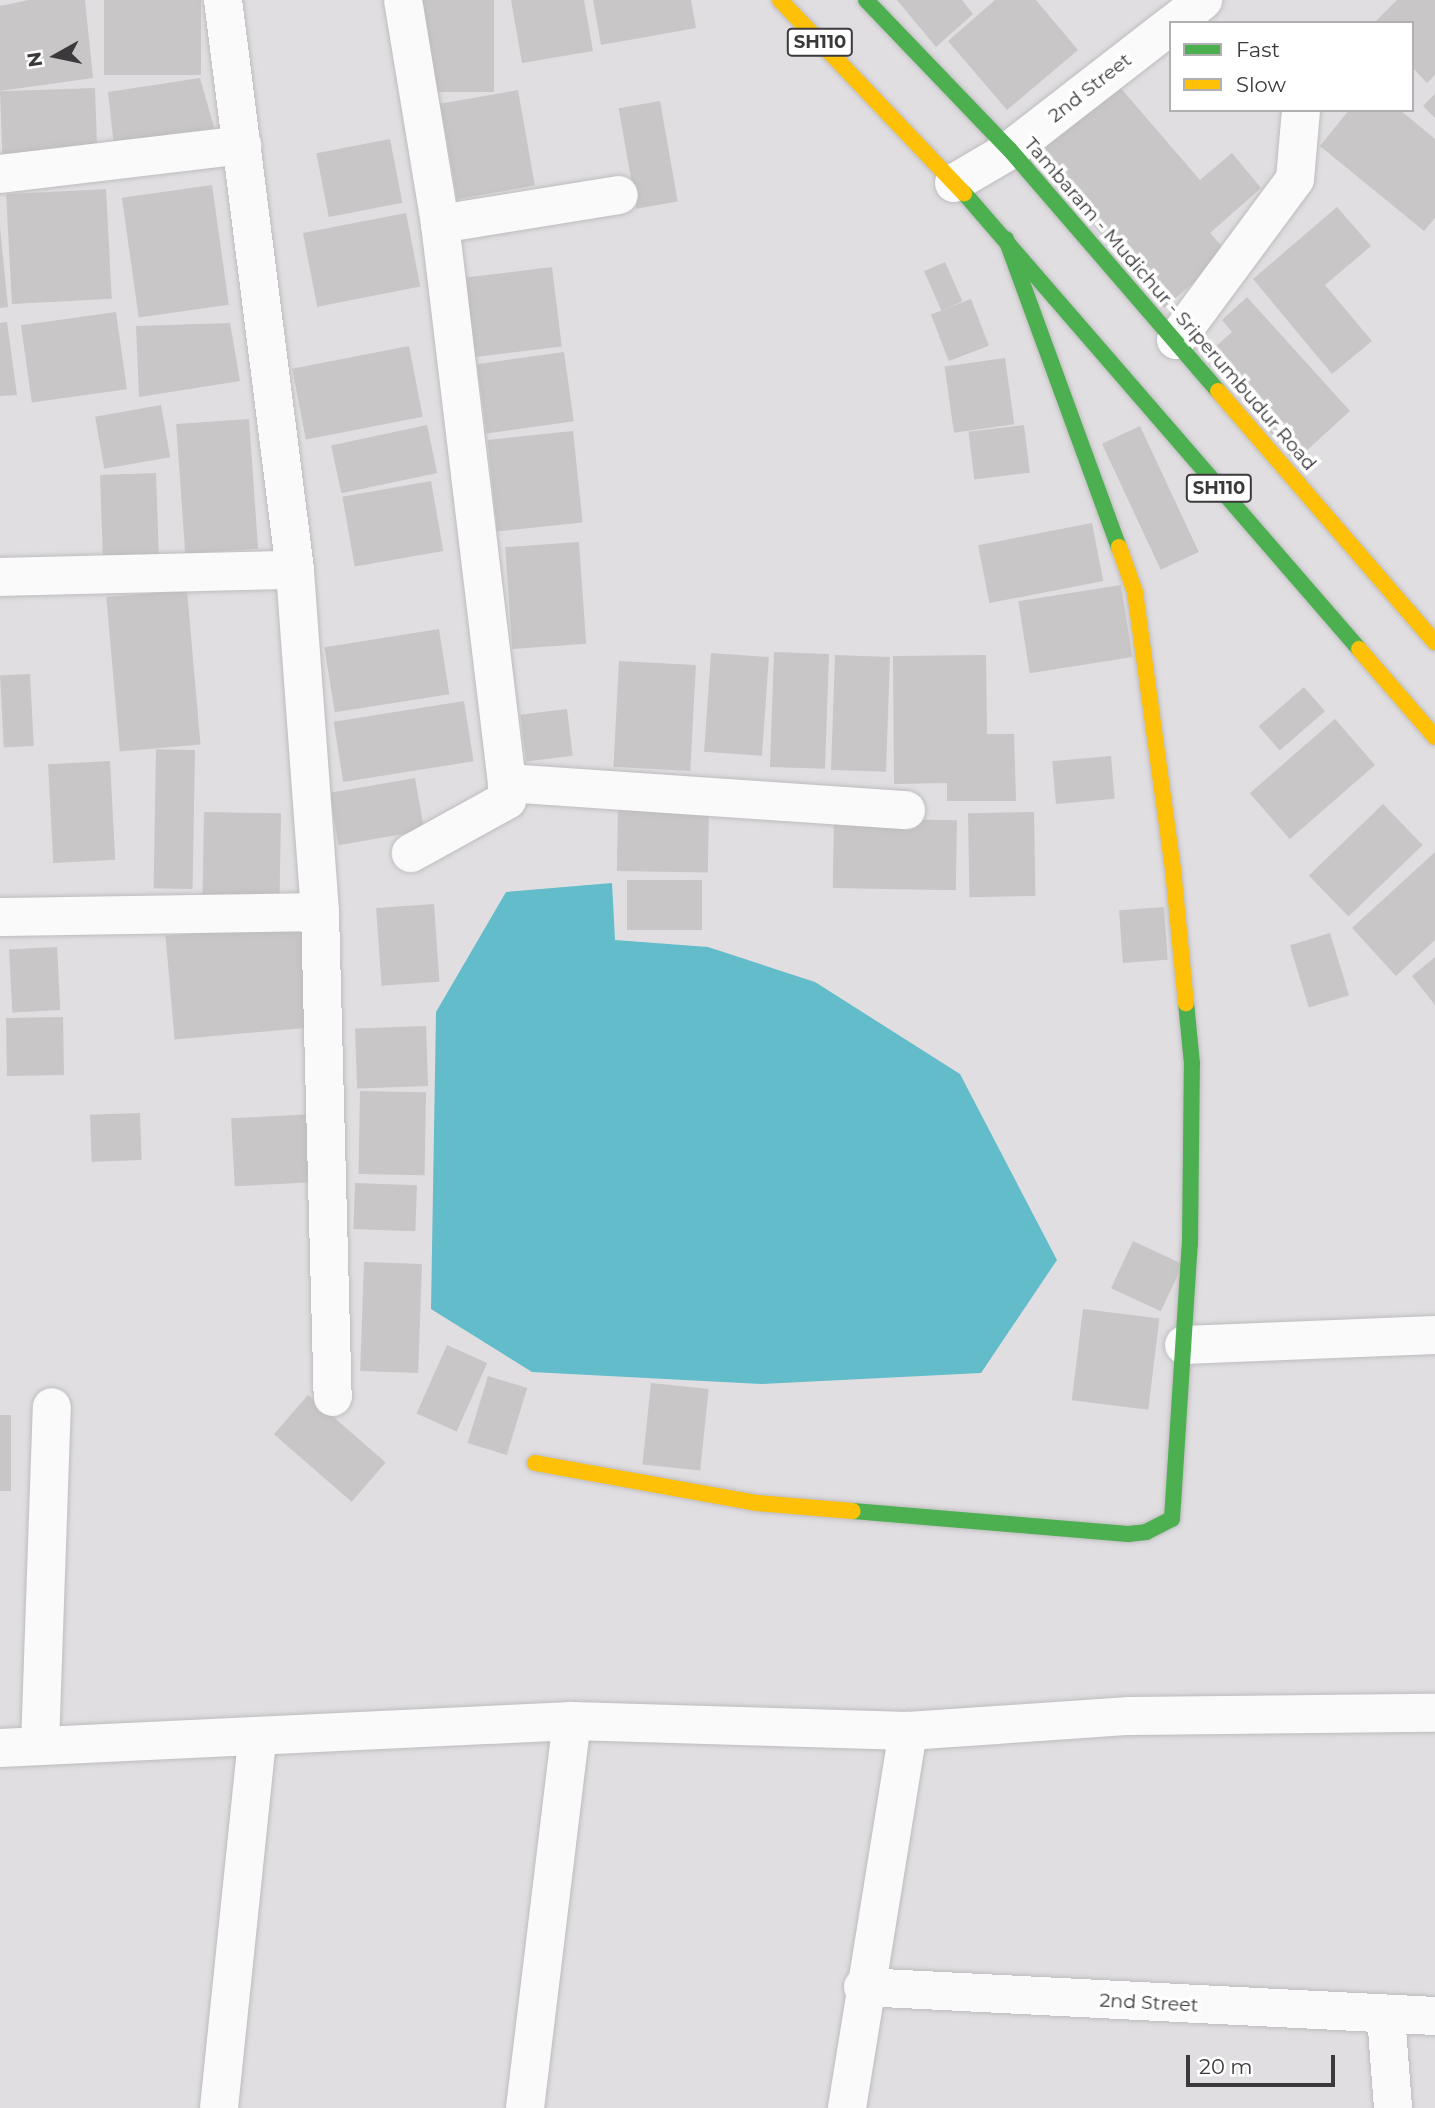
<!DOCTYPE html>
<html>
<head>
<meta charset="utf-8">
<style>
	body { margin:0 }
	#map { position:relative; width:1435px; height:2108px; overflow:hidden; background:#e0dee1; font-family:Montserrat,sans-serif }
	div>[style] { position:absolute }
	.water>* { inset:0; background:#62bcc9 }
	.building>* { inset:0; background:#c8c6c7; transform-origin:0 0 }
	.roads { filter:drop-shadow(0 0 2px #bebcbe) drop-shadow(0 0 2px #bebcbe) }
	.street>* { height:38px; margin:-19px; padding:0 19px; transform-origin:19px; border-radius:19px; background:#fafafa }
	.fast>* { height:16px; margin:-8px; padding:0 8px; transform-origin:8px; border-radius:8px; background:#4caf50 }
	.slow>* { height:16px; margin:-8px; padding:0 8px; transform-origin:8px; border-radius:8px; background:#ffc107 }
	span { translate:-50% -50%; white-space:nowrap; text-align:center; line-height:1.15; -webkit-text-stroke:7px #fff; paint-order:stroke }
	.shield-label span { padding:2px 5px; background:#fff; border:2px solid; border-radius:5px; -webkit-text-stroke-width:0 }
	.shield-label { font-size:18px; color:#3b393b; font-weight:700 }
	.street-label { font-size:19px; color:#3b393b }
	.legend { position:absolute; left:1169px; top:21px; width:245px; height:91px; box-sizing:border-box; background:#fff; border:2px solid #b1b0b1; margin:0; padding:9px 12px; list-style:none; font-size:21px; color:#3b393b }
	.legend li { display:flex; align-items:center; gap:14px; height:35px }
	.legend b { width:35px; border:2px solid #b1b0b1 }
	.north { position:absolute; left:21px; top:21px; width:70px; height:70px; -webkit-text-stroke:5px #fff; paint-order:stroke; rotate:261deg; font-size:19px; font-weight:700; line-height:28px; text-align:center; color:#3b393b }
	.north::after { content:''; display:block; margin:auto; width:24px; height:32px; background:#3b393b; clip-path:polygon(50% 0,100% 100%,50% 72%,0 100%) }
	.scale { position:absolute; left:1186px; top:2055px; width:149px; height:32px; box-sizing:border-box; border:4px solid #3b393b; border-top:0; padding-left:9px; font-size:21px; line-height:24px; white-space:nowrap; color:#3b393b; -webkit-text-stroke:5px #fff; paint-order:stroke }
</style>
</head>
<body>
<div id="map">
	<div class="water">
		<div style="clip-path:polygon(612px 883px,615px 940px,708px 947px,815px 982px,960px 1074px,1057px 1260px,981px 1373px,761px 1384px,532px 1372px,431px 1309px,436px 1012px,506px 892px)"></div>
	</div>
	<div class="building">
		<div style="clip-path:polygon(29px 0,85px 0,93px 78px,0 91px,0 6px)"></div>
		<div style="left:104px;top:0;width:97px;height:75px"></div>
		<div style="left:422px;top:0;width:72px;height:92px"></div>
		<div style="clip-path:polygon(511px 0,584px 0,593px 51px,522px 63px)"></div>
		<div style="clip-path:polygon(593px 0,691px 0,696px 28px,601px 45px)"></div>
		<div style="clip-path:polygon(897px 0,962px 0,973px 14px,936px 47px)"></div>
		<div style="clip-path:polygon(995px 0,1036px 0,1078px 50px,1007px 110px,948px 41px)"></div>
		<div style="clip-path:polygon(1397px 0,1435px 0,1435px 75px,1427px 83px,1412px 67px,1412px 23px,1374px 23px)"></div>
		<div style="clip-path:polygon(200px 78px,216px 134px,114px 146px,108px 92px)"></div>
		<div style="clip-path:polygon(1118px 85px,1200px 180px,1232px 153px,1261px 188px,1210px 233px,1228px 253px,1164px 308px,1035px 157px)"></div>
		<div style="left:95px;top:88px;width:62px;height:95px;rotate:88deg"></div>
		<div style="left:518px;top:90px;width:97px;height:79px;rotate:80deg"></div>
		<div style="clip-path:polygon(1435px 94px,1435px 118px,1423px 106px)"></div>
		<div style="left:660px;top:101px;width:102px;height:42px;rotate:80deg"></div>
		<div style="clip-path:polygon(1349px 110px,1400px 110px,1435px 139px,1435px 218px,1424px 231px,1320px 146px)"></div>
		<div style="left:390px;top:139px;width:65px;height:75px;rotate:79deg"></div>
		<div style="left:212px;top:185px;width:121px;height:91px;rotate:82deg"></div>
		<div style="left:106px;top:189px;width:110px;height:100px;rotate:87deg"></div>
		<div style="clip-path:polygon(1337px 207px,1371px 246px,1325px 285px,1372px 341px,1332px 374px,1253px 279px)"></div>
		<div style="left:406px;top:213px;width:75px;height:105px;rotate:79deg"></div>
		<div style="clip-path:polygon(0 227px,8px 307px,0 308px)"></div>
		<div style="left:945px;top:262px;width:43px;height:23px;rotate:66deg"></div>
		<div style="left:552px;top:267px;width:80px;height:87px;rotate:83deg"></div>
		<div style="clip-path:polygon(1247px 297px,1350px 411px,1294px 462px,1207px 354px,1232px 332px,1222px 320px)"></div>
		<div style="left:971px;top:299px;width:50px;height:43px;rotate:69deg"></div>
		<div style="left:116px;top:312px;width:78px;height:96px;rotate:82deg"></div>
		<div style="clip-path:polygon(7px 322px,17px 395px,0 396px,0 323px)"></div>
		<div style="clip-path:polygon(230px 323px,240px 381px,139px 397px,136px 326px)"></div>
		<div style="left:409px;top:346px;width:72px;height:119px;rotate:79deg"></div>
		<div style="left:564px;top:352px;width:70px;height:88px;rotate:82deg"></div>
		<div style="left:1005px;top:358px;width:67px;height:61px;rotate:82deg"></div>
		<div style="left:161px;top:405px;width:53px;height:67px;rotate:80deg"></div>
		<div style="left:249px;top:419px;width:130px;height:73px;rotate:86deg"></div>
		<div style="left:427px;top:425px;width:49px;height:98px;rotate:78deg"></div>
		<div style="left:1024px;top:425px;width:48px;height:56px;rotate:83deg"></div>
		<div style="left:1140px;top:426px;width:139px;height:42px;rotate:65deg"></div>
		<div style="left:573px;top:431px;width:92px;height:86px;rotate:84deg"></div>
		<div style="left:156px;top:473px;width:84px;height:56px;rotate:88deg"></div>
		<div style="left:431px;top:481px;width:71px;height:90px;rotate:80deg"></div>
		<div style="left:1092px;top:523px;width:59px;height:116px;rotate:79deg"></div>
		<div style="left:579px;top:542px;width:102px;height:74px;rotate:86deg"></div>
		<div style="left:1121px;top:585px;width:73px;height:104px;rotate:81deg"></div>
		<div style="left:187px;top:590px;width:155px;height:81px;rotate:85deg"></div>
		<div style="left:439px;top:629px;width:66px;height:116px;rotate:81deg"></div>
		<div style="left:774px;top:652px;width:55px;height:115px;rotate:2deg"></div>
		<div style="left:711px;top:653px;width:58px;height:99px;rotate:4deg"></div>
		<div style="left:835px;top:655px;width:55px;height:115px;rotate:2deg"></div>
		<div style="clip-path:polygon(986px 655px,987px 734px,1014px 734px,1016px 801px,947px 801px,947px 783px,894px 784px,893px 656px)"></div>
		<div style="left:619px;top:661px;width:77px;height:106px;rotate:3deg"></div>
		<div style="left:30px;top:674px;width:72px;height:30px;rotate:87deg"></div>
		<div style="left:1304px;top:687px;width:32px;height:60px;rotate:49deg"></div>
		<div style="left:464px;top:701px;width:61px;height:132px;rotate:81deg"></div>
		<div style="left:567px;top:709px;width:47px;height:47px;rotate:83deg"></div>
		<div style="left:1335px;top:719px;width:61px;height:113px;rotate:49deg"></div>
		<div style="left:195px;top:750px;width:139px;height:39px;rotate:91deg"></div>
		<div style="left:1111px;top:756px;width:43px;height:59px;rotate:85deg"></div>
		<div style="left:110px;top:761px;width:99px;height:62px;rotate:87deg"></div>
		<div style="left:415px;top:778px;width:53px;height:87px;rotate:80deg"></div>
		<div style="left:618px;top:804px;width:91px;height:67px;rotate:1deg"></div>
		<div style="left:1383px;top:804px;width:57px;height:103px;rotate:46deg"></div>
		<div style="left:204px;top:812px;width:77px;height:84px;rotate:1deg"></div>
		<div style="left:1034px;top:812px;width:84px;height:66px;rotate:89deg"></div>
		<div style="left:834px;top:818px;width:123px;height:70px;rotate:1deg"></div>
		<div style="clip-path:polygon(1435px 852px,1435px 940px,1396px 976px,1352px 928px)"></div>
		<div style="left:627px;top:880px;width:75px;height:50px"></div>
		<div style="left:434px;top:904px;width:78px;height:58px;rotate:86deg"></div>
		<div style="left:1164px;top:907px;width:53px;height:45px;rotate:86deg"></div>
		<div style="left:301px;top:924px;width:104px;height:136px;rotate:85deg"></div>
		<div style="left:1330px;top:933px;width:65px;height:42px;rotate:73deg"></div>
		<div style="left:57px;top:947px;width:63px;height:48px;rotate:87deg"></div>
		<div style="clip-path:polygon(1435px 957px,1435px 1005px,1412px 976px)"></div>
		<div style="left:63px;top:1017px;width:58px;height:57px;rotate:89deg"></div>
		<div style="left:426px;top:1026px;width:60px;height:71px;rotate:88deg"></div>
		<div style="left:360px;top:1091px;width:66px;height:83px;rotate:1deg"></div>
		<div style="left:140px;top:1113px;width:47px;height:50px;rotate:88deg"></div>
		<div style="left:314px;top:1114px;width:68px;height:83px;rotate:87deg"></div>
		<div style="left:355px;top:1183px;width:62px;height:46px;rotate:2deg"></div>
		<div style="left:1133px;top:1241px;width:55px;height:52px;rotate:25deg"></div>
		<div style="left:364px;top:1262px;width:58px;height:109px;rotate:2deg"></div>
		<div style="left:1083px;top:1309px;width:77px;height:92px;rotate:7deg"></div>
		<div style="left:447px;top:1345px;width:44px;height:75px;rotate:24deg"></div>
		<div style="left:488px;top:1376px;width:41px;height:70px;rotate:17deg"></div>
		<div style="left:651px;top:1383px;width:58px;height:82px;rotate:6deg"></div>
		<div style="left:308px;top:1395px;width:103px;height:52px;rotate:41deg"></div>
		<div style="left:0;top:1415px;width:11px;height:76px"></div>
	</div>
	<div class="roads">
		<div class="street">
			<div style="left:403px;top:0;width:227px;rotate:80.6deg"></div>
			<div style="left:440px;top:224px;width:563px;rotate:83.17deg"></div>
			<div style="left:507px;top:783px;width:17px;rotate:90deg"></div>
			<div style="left:507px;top:800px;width:110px;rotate:151.1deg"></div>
			<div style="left:1174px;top:23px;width:37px;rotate:-38deg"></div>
			<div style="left:0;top:174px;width:244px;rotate:-6.8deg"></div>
			<div style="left:954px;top:183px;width:65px;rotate:-30.5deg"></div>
			<div style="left:1010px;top:150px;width:204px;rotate:-37.8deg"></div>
			<div style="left:440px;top:224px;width:181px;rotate:-9.2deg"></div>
			<div style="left:1176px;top:340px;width:200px;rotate:-53.5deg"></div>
			<div style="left:1295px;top:179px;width:69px;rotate:-85deg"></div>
			<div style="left:0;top:577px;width:295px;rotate:-1.4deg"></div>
			<div style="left:507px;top:783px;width:400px;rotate:3.9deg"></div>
			<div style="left:320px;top:912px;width:485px;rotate:88.5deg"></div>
			<div style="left:0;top:917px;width:320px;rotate:-0.9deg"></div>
			<div style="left:320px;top:912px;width:343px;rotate:-94.2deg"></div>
			<div style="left:295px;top:570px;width:575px;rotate:-97.2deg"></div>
			<div style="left:1184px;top:1345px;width:251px;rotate:-2.3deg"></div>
			<div style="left:40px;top:1745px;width:338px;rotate:-88deg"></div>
			<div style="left:0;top:1748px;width:573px;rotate:-2.7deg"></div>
			<div style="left:572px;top:1721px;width:336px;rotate:1.7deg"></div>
			<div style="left:908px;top:1731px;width:222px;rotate:-3.9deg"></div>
			<div style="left:1129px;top:1716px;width:306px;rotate:-0.6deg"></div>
			<div style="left:863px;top:1987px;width:573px;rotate:2.9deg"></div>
			<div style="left:1386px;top:2016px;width:92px;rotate:85.6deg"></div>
			<div style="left:219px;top:2108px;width:372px;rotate:-84.1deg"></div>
			<div style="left:525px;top:2108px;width:390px;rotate:-83.1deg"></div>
			<div style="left:847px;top:2108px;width:382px;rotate:-80.8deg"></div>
		</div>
		<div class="fast">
			<div style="left:866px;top:0;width:208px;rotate:46.2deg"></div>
			<div style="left:1010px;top:150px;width:318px;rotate:49.2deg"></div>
			<div style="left:964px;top:193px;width:603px;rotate:49.1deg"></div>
			<div style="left:1006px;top:239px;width:328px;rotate:69.9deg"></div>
			<div style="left:853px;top:1511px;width:276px;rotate:4.8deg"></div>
			<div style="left:1128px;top:1534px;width:18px;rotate:-6deg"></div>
			<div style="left:1146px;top:1532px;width:29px;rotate:-27deg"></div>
			<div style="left:1172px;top:1519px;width:276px;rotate:-86.3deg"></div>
			<div style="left:1190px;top:1244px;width:180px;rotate:-89.4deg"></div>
			<div style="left:1192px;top:1064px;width:61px;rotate:-95.6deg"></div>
		</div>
		<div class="slow">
			<div style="left:780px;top:0;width:267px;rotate:46.4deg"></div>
			<div style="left:1218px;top:391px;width:332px;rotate:49.2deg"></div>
			<div style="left:1119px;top:547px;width:48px;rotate:70.4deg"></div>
			<div style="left:1135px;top:592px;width:280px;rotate:82.2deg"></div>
			<div style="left:1173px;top:869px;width:135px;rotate:84.5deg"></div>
			<div style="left:1359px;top:649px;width:116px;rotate:49.2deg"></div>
			<div style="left:535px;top:1463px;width:226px;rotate:10.2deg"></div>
			<div style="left:757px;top:1503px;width:96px;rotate:4.8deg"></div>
		</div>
	</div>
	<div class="shield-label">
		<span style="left:820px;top:42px">SH110</span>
		<span style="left:1219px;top:488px">SH110</span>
	</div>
	<div class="street-label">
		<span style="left:1090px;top:88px;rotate:-38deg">2nd Street</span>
		<span style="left:1170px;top:304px;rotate:49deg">Tambaram - Mudichur - Sriperumbudur Road</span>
		<span style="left:1149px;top:2003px;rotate:3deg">2nd Street</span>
	</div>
	<ul class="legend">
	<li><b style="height:9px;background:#4caf50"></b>Fast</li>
	<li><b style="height:9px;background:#ffc107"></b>Slow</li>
	</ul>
	<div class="north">N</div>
	<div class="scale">20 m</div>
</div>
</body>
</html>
